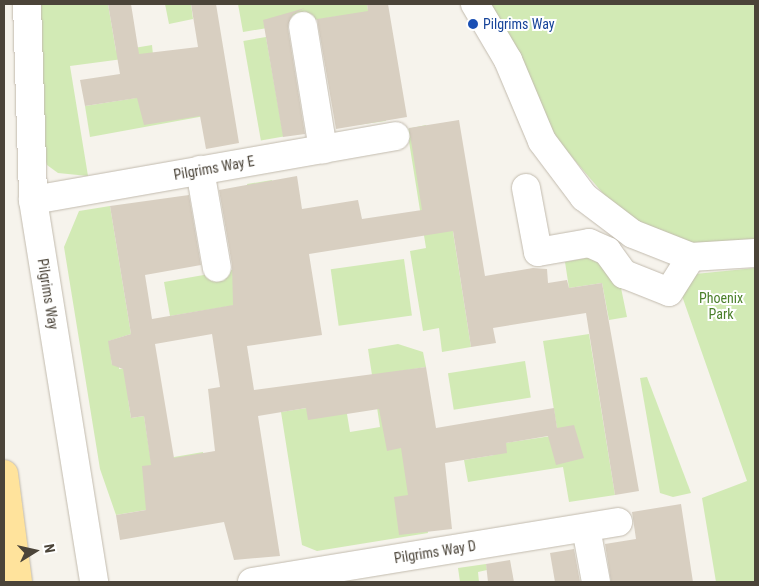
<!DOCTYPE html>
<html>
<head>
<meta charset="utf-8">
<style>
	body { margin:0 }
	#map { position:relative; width:759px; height:586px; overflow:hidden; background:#f6f3ec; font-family:"Roboto Condensed",sans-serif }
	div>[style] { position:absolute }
	.green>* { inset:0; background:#d2eab5; transform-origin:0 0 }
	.building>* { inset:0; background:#d8cfc1 }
	.roads { filter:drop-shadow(0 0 1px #c2bbae) drop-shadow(0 0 1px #c2bbae) }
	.minor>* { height:28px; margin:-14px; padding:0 14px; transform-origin:14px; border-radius:14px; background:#fff }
	.major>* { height:28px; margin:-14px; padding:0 14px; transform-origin:14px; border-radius:14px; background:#ffe39c }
	.dots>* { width:14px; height:14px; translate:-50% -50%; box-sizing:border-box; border:2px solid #fff; border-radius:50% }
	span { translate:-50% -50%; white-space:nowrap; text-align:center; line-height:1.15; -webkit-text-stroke:4px #fff; paint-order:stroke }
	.transit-label { font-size:14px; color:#164399 }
	.left { translate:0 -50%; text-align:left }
	.street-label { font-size:14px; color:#4b4439 }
	.park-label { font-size:14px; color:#4a7f2a }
	.frame { position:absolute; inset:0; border:5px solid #4b4439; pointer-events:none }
	.north { position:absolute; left:10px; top:526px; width:50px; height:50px; -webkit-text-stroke:4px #fff; paint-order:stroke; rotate:80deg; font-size:14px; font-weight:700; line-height:20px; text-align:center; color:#4b4439 }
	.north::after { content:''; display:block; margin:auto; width:18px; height:22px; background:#4b4439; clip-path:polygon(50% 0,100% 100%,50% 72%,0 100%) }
</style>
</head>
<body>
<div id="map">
	<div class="green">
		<div style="clip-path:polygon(40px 4px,108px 4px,116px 51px,152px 45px,153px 55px,70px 66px,88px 176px,58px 173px,47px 165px,42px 149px)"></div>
		<div style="clip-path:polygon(165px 4px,191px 4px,193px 19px,169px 24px)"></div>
		<div style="clip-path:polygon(238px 4px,367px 4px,386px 121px,357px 125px,339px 16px,243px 32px)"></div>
		<div style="clip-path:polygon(482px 4px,755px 4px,755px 239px,680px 245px,624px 218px,559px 142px)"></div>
		<div style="left:266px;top:37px;width:101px;height:23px;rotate:80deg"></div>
		<div style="clip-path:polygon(180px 91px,210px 115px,90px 137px,85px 106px)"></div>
		<div style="clip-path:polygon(426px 125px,451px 219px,471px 347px,442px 352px,439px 328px,423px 331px,410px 251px,426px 248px,407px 129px)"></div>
		<div style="clip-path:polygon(272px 180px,279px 225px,266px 300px,170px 316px,164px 282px,260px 265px,247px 184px)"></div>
		<div style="clip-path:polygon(110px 206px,131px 334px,109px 341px,112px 365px,119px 364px,119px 369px,136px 367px,128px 399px,131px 418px,144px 416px,151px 461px,203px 452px,210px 499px,116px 515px,100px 469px,64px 247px,79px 211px)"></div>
		<div style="clip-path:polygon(602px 255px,621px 288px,627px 317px,609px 320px,602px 283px,569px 288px,565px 262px)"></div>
		<div style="left:404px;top:259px;width:57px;height:74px;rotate:82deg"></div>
		<div style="clip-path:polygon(755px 268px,755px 582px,716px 582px,702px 498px,747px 481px,675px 276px)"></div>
		<div style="clip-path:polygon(589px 334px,615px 495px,569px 502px,563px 467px,468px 482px,464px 460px,494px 455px,492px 445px,558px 435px,543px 341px)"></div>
		<div style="clip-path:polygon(398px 344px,423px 352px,426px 367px,401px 371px,428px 533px,317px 551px,302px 545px,281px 412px,345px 402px,350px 432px,380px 427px,368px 349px)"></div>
		<div style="left:525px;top:361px;width:37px;height:78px;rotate:81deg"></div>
		<div style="clip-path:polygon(647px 377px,691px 493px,673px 497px,660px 493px,640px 378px)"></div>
		<div style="clip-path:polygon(486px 564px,487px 570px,478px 572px,479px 582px,460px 582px,458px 568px)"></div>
	</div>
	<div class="building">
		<div style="clip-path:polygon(108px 4px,131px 4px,139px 54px,198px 47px,191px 4px,216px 4px,239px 143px,206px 149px,200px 116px,144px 125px,137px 98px,85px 106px,80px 80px,120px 74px)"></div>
		<div style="clip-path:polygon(367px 4px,388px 4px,407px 117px,336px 129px,317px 19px,368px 11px)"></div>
		<div style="clip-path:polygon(305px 8px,293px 14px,288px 28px,305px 134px,283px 137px,263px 20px)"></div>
		<div style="clip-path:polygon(evenodd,459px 120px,485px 276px,533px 268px,547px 269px,548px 283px,567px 280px,569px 288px,602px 283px,639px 491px,615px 495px,586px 313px,493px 328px,496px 343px,471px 347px,453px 231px,309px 254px,322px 335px,247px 346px,254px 390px,426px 367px,436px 428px,554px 408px,557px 428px,574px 425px,584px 458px,556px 465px,548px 436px,506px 443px,507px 453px,445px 463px,452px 529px,399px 535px,394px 497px,408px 495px,401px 448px,387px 451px,379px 409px,308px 420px,306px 408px,258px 416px,280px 556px,234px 560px,224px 522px,120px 540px,116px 515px,146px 510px,142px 466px,151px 465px,144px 416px,131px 418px,123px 369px,112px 365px,108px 341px,131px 334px,110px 206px,189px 195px,201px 265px,145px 275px,152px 319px,233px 305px,232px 265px,219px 190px,297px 176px,302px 209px,358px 200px,362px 219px,422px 210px,409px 128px,459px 120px,212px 334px,220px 387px,208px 389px,215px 451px,174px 458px,155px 344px,212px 334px)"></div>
		<div style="clip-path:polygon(681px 504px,693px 582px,611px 582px,605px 544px,636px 539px,632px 512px)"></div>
		<div style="clip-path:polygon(574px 549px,580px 582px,555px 582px,550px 553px)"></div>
		<div style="clip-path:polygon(510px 560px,514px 582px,488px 582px,486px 564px)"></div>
	</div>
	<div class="roads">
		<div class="minor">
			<div style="left:27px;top:4px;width:196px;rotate:88.2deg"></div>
			<div style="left:33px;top:200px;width:387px;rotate:80.9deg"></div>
			<div style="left:475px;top:4px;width:65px;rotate:59.5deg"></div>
			<div style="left:508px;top:60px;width:88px;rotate:67.2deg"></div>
			<div style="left:542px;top:141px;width:70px;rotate:53.1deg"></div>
			<div style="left:584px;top:197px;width:61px;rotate:37.1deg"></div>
			<div style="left:633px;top:234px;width:62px;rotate:21.6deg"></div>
			<div style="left:691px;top:257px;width:64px;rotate:-3.6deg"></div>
			<div style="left:303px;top:26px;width:125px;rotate:80.8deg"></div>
			<div style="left:200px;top:170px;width:99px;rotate:80.2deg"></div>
			<div style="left:526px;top:188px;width:65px;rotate:79.4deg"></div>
			<div style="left:538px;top:252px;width:52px;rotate:-10deg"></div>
			<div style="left:589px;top:243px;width:20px;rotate:24deg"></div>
			<div style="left:607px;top:251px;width:29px;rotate:54deg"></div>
			<div style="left:624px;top:274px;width:48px;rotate:21.8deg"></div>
			<div style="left:669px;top:292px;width:41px;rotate:-57.8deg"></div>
			<div style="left:33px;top:200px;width:368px;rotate:-10deg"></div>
			<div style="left:586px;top:528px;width:55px;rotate:79.5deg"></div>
			<div style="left:252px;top:582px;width:371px;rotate:-9.3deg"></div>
		</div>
		<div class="major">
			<div style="left:4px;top:474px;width:109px;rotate:82.6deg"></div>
		</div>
	</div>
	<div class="dots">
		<div style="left:473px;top:24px;background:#1a4fb4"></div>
	</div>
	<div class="transit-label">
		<span class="left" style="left:483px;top:24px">Pilgrims Way</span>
	</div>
	<div class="street-label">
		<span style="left:214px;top:168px;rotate:-10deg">Pilgrims Way E</span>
		<span style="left:48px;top:294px;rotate:81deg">Pilgrims Way</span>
		<span style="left:435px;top:552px;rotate:-9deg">Pilgrims Way D</span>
	</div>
	<div class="park-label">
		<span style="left:721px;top:306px">Phoenix<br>Park</span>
	</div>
	<div class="frame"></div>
	<div class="north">N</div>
</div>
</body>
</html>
